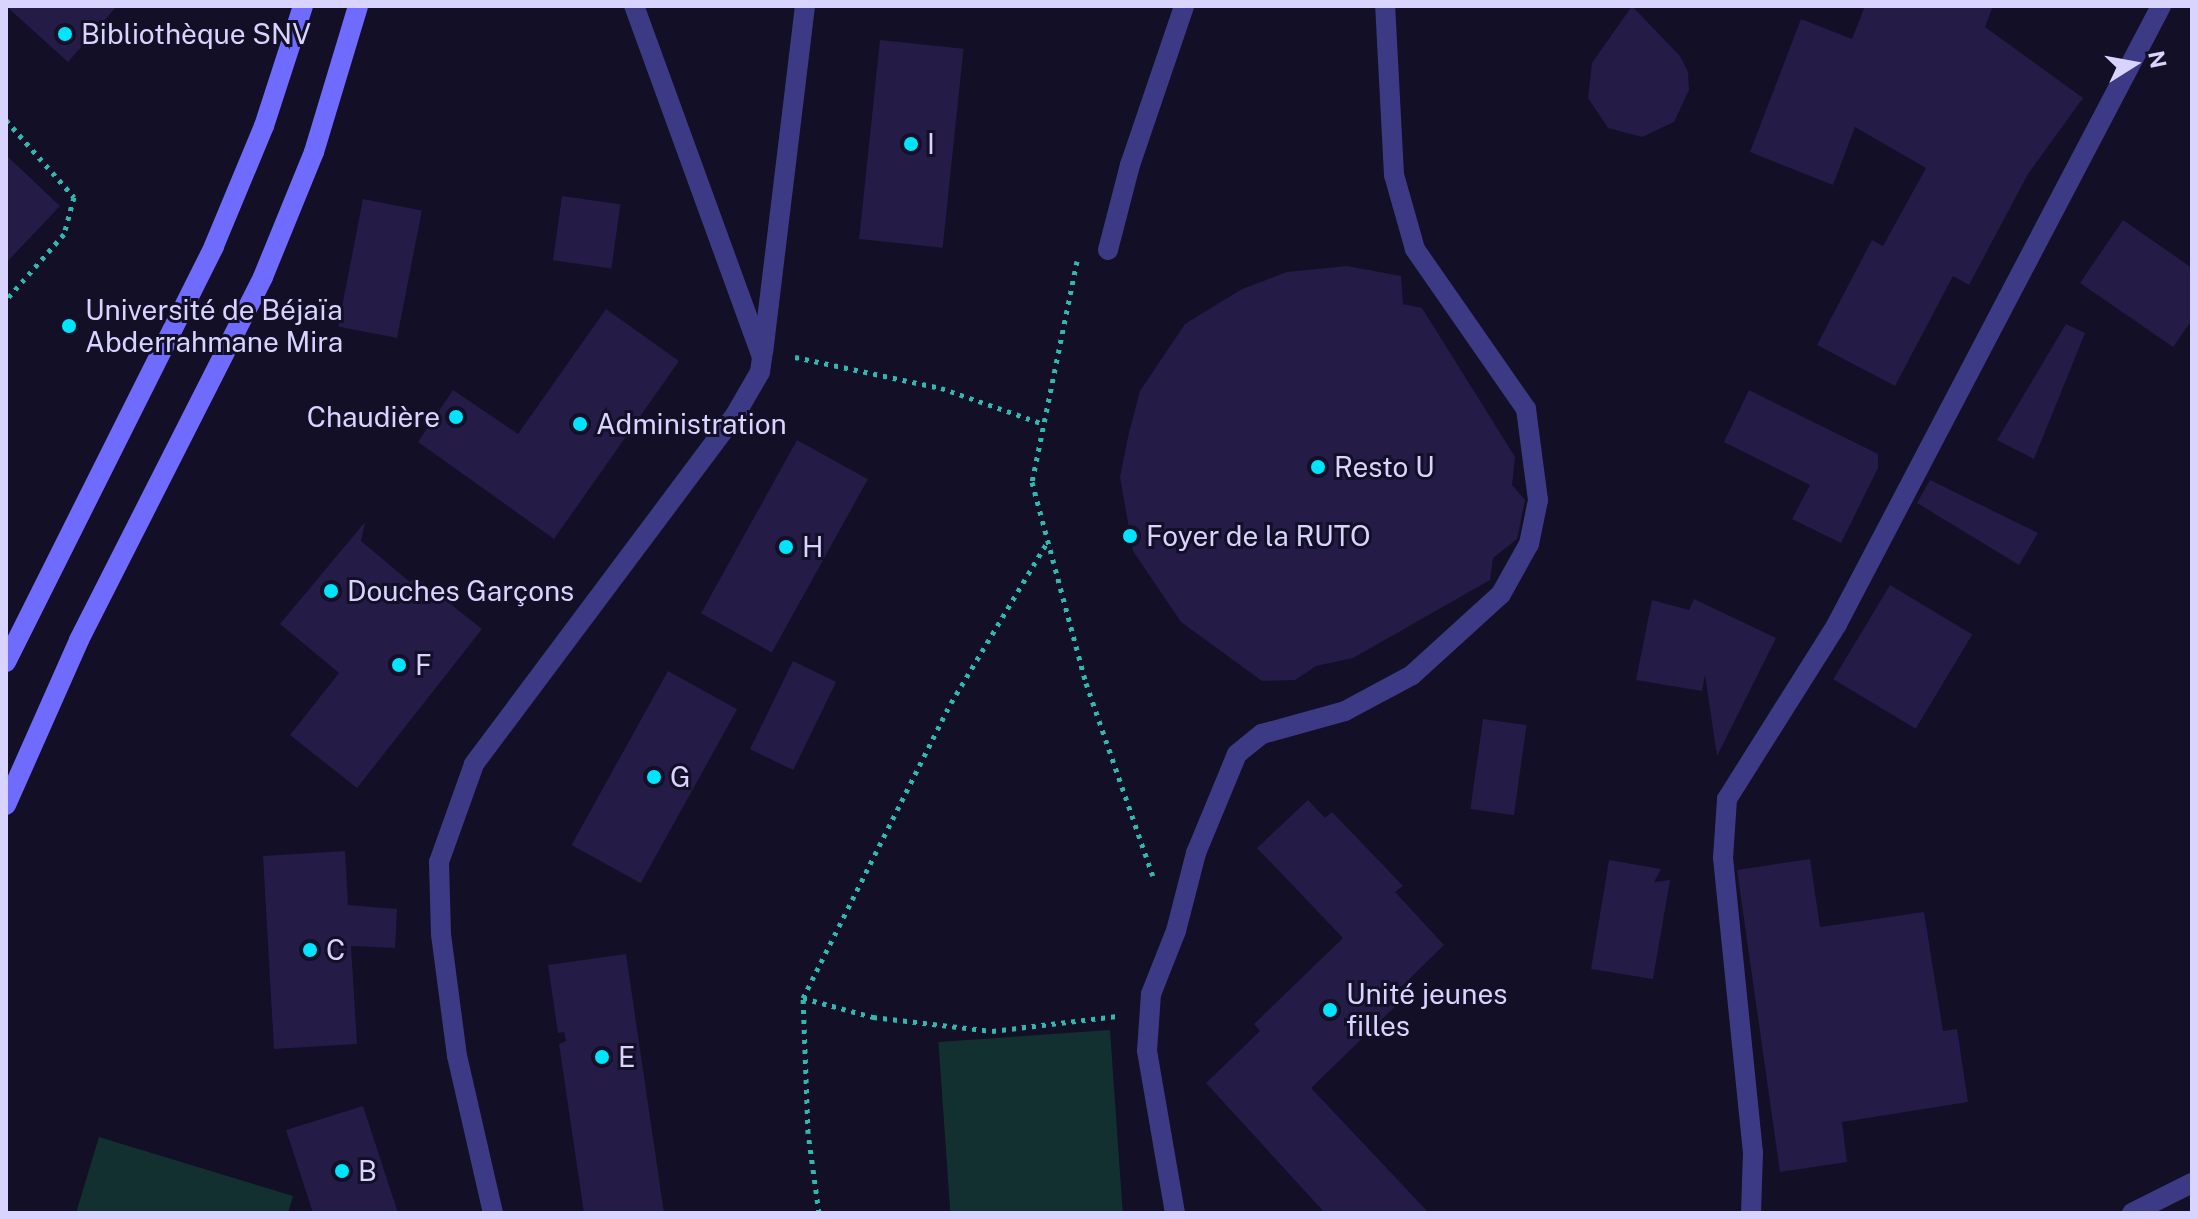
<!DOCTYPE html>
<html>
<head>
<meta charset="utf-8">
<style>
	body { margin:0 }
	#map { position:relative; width:2198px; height:1219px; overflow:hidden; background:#130f26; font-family:"Public Sans",sans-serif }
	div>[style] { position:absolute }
	.green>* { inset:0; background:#12302f; transform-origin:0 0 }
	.building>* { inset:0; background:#241b47; transform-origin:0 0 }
	.path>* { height:5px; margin-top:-2.5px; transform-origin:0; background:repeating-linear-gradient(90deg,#2fb8b0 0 4px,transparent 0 10px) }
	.lane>* { height:20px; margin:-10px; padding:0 10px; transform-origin:10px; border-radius:10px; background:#3d3a85 }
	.street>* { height:20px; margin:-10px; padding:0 10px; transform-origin:10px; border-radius:10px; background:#3d3a85 }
	.secondary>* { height:20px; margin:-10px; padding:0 10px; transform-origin:10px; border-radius:10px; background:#6f6bff }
	.dots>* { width:22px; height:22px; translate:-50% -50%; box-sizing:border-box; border:4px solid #130f26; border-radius:50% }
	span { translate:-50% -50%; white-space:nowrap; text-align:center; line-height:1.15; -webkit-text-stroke:6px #130f26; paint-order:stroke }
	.poi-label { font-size:28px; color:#d9d4ff }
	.left { translate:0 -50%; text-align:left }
	.right { translate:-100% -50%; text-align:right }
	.frame { position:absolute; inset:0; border:8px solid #d9d4ff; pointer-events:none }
	.north { position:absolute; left:2094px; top:24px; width:80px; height:80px; -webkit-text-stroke:6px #130f26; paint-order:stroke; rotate:79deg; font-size:22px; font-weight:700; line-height:32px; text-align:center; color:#d9d4ff }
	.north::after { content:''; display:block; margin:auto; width:28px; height:36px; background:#d9d4ff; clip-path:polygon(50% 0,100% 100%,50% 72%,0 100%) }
</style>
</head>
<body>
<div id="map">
	<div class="green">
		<div style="left:1110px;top:1030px;width:183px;height:172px;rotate:86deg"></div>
		<div style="clip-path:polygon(99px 1137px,293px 1196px,288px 1213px,76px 1213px)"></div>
	</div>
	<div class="building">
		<div style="clip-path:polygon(6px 6px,117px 6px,68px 62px)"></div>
		<div style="clip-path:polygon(1632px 6px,1680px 56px,1688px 72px,1689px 90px,1674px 122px,1642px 137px,1608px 128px,1588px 98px,1592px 63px)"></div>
		<div style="clip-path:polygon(1865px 6px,1993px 6px,1985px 27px,2083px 98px,2028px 174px,1969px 285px,1953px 276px,1895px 386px,1817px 345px,1872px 240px,1883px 246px,1926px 168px,1855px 127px,1833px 185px,1750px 152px,1801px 19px,1852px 39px)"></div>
		<div style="left:880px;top:40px;width:84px;height:200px;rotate:6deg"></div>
		<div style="clip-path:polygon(6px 155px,60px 206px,6px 263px)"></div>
		<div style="left:562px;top:196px;width:59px;height:65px;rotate:8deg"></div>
		<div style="left:363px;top:199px;width:60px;height:130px;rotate:11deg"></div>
		<div style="clip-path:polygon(2123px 220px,2192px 268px,2192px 320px,2173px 347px,2080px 283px)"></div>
		<div style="clip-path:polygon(1347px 266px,1401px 276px,1403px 304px,1422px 308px,1515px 457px,1512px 485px,1525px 500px,1517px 539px,1493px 558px,1490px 580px,1353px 658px,1316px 666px,1295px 680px,1262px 681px,1181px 622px,1133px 551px,1120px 477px,1128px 437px,1140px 391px,1185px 324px,1242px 289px,1287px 272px)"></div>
		<div style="clip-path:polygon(606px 309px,679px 361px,554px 539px,418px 442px,453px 390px,518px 434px)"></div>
		<div style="clip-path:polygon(2066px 324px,2085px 333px,2034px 459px,1997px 440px)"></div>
		<div style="clip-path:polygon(1749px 390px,1878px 454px,1878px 468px,1841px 543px,1792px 519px,1810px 485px,1724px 442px)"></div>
		<div style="left:797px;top:440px;width:81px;height:198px;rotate:29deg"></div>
		<div style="clip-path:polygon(1930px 480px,2038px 533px,2019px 565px,1917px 503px)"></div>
		<div style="clip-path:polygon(365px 522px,361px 541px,410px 582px,415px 576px,482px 629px,357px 788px,290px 735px,339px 673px,280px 624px)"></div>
		<div style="left:1890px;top:585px;width:96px;height:110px;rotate:31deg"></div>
		<div style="clip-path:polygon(1694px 599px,1776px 638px,1717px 756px,1705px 675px,1702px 691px,1636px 680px,1652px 600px,1689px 610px)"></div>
		<div style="left:793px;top:661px;width:48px;height:98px;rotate:26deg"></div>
		<div style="left:668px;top:671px;width:79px;height:199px;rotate:29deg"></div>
		<div style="left:1483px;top:719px;width:44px;height:91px;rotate:8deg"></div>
		<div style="clip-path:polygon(1308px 800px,1325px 818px,1332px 812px,1384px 866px,1403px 886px,1395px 892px,1444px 945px,1399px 989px,1406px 996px,1311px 1088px,1429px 1213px,1325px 1213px,1206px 1083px,1260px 1031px,1254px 1024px,1343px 938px,1257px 848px)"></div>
		<div style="clip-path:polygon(345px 851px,348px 905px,397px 909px,395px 948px,351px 946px,357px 1044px,274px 1049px,263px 856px)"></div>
		<div style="clip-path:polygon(1810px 859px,1820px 927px,1924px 912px,1943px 1031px,1957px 1029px,1968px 1102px,1842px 1122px,1847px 1162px,1780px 1172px,1737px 870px)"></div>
		<div style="clip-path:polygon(1609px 860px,1661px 869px,1654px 882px,1670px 880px,1653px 979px,1591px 969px)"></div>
		<div style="clip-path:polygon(626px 954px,664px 1213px,584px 1213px,559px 1044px,566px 1041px,564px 1032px,558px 1033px,548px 965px)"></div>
		<div style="clip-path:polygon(363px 1106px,398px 1213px,313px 1213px,286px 1130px)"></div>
	</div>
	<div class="path">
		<div style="left:6px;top:120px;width:103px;rotate:48.6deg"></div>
		<div style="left:74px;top:197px;width:38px;rotate:105deg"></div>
		<div style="left:64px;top:234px;width:88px;rotate:131.3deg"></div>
		<div style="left:1077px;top:261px;width:226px;rotate:101.5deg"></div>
		<div style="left:1032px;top:482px;width:208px;rotate:75deg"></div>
		<div style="left:1086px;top:683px;width:204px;rotate:70.9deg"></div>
		<div style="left:795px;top:357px;width:149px;rotate:12deg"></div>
		<div style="left:941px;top:388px;width:106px;rotate:19.3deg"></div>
		<div style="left:803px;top:998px;width:73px;rotate:15.2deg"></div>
		<div style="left:873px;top:1017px;width:120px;rotate:6.7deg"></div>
		<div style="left:992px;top:1031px;width:126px;rotate:-6.8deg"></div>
		<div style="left:819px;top:1213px;width:81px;rotate:-97.8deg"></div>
		<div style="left:808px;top:1133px;width:135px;rotate:-92.1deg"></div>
		<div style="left:803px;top:998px;width:330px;rotate:-63.4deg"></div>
		<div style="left:951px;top:703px;width:185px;rotate:-59.1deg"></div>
	</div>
	<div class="lane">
		<div style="left:1108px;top:250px;width:88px;rotate:-75.5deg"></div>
		<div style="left:1130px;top:165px;width:168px;rotate:-71.2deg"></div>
		<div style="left:763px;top:353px;width:350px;rotate:-83.1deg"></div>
		<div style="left:493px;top:1213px;width:161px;rotate:-102.9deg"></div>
		<div style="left:457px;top:1056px;width:123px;rotate:-97.5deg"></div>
		<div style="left:441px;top:934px;width:72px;rotate:-91.6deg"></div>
		<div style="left:439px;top:862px;width:104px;rotate:-70.3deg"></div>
		<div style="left:474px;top:764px;width:434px;rotate:-53.2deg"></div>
		<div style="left:734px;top:417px;width:52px;rotate:-60deg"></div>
		<div style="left:760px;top:372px;width:15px;rotate:-82deg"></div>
		<div style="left:762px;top:357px;width:374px;rotate:-110deg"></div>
		<div style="left:1175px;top:1213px;width:164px;rotate:-99.8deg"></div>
		<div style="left:1147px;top:1051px;width:57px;rotate:-86deg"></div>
		<div style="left:1151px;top:994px;width:68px;rotate:-68.4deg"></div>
		<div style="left:1176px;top:931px;width:81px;rotate:-75.6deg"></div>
		<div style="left:1196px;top:853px;width:107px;rotate:-67.5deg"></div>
		<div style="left:1237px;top:754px;width:32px;rotate:-39deg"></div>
		<div style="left:1262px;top:734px;width:86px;rotate:-15.5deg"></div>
		<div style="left:1345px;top:711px;width:76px;rotate:-28.2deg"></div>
		<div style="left:1412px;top:675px;width:120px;rotate:-42.3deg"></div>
		<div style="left:1501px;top:594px;width:57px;rotate:-60.8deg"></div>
		<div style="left:1529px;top:544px;width:45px;rotate:-78.4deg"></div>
		<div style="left:1538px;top:500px;width:92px;rotate:-97.5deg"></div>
		<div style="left:1526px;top:409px;width:195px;rotate:-124.8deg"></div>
		<div style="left:1415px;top:249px;width:77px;rotate:-105.8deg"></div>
		<div style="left:1394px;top:175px;width:169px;rotate:-93deg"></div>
	</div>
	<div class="street">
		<div style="left:1751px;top:1213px;width:60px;rotate:-88.1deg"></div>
		<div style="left:1753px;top:1153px;width:297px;rotate:-95.8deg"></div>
		<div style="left:1723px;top:858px;width:59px;rotate:-86.1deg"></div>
		<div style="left:1727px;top:799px;width:207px;rotate:-57.8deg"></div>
		<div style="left:1837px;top:624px;width:698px;rotate:-62.33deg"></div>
		<div style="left:2132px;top:1213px;width:67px;rotate:-26.6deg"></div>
	</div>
	<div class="secondary">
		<div style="left:6px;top:662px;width:465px;rotate:-63.4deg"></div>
		<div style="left:214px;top:246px;width:130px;rotate:-67.4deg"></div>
		<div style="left:264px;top:126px;width:126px;rotate:-72deg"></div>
		<div style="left:6px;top:805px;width:180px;rotate:-66.1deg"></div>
		<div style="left:79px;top:640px;width:407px;rotate:-63.1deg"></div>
		<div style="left:263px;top:277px;width:135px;rotate:-67.8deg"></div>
		<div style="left:314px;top:152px;width:152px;rotate:-73.2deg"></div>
	</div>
	<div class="dots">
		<div style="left:65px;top:34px;background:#00e5ff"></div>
		<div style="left:911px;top:144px;background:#00e5ff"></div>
		<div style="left:69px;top:326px;background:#00e5ff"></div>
		<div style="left:456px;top:417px;background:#00e5ff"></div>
		<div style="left:580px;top:424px;background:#00e5ff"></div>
		<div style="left:1318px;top:467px;background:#00e5ff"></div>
		<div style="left:1130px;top:536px;background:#00e5ff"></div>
		<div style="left:786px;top:547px;background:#00e5ff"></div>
		<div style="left:331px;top:591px;background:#00e5ff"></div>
		<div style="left:399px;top:665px;background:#00e5ff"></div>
		<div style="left:654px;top:777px;background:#00e5ff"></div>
		<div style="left:310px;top:950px;background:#00e5ff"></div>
		<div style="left:1330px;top:1010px;background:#00e5ff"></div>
		<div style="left:602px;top:1057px;background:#00e5ff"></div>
		<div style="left:342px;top:1171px;background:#00e5ff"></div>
	</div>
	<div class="poi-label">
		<span class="left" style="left:81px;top:34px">Bibliothèque SNV</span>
		<span class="left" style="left:927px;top:144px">I</span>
		<span class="left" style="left:85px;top:326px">Université de Béjaïa<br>Abderrahmane Mira</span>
		<span class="right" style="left:440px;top:417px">Chaudière</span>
		<span class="left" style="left:596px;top:424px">Administration</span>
		<span class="left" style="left:1334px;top:467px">Resto U</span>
		<span class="left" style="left:1146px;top:536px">Foyer de la RUTO</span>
		<span class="left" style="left:802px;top:547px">H</span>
		<span class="left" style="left:347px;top:591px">Douches Garçons</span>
		<span class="left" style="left:415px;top:665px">F</span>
		<span class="left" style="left:670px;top:777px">G</span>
		<span class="left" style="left:326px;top:950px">C</span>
		<span class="left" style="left:1346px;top:1010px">Unité jeunes<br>filles</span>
		<span class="left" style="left:618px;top:1057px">E</span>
		<span class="left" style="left:358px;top:1171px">B</span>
	</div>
	<div class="frame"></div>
	<div class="north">N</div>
</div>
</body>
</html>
